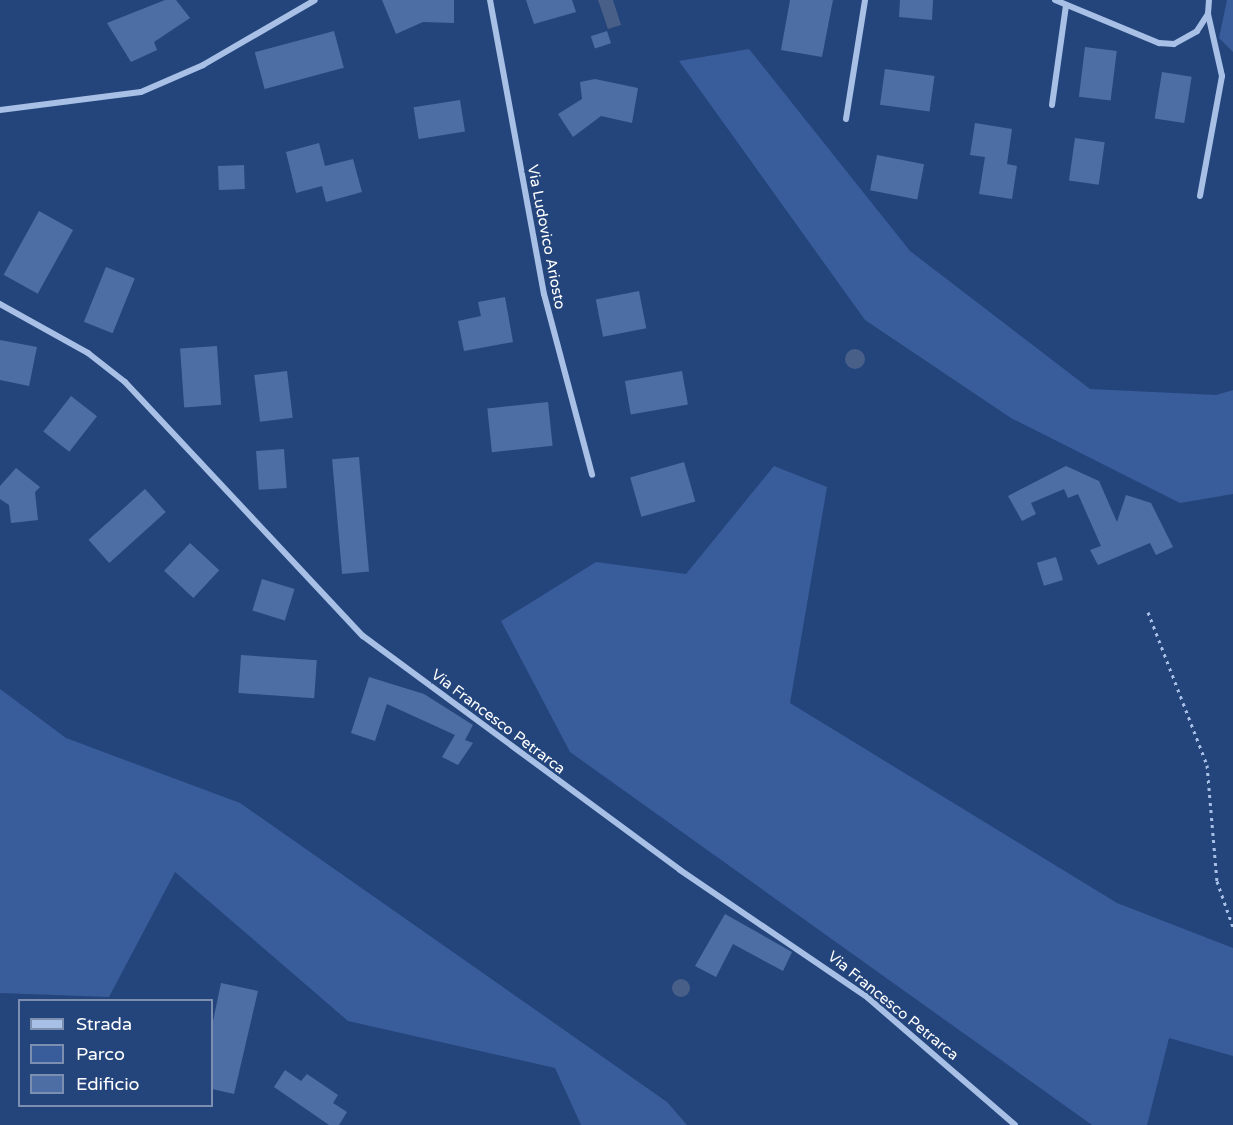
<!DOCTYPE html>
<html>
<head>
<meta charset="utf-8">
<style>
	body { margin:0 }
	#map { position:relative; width:1233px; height:1125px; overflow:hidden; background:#24457c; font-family:"Varela Round",sans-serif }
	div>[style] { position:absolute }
	.green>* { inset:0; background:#385d9a }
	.water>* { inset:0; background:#485f88 }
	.round { border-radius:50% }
	.building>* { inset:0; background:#4c6ea5; transform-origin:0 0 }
	.path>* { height:3px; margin-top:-1.5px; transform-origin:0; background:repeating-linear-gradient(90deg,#a8c0e5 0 3px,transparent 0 7.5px) }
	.street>* { height:6px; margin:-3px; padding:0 3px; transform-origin:3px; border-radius:3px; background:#a8c0e5 }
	span { translate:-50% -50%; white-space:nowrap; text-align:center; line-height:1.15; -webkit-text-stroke:5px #24457c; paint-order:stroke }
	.street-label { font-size:15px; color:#fff }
	.legend { position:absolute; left:18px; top:999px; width:195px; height:108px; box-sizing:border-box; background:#24457c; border:2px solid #7c8fb0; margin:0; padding:8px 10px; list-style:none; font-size:18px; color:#fff }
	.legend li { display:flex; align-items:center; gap:12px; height:30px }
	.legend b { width:30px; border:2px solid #7c8fb0 }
</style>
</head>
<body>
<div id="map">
	<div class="green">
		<div style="clip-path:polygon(1227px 0,1233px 0,1233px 52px,1219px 38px)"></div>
		<div style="clip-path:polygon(749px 49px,910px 251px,1090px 389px,1216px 395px,1233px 390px,1233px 494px,1180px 503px,1011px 418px,865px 320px,679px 61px)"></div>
		<div style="clip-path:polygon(774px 466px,827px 487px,790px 703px,1117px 903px,1233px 948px,1233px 1056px,1169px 1038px,1147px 1125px,1092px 1125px,570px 752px,501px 621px,596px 562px,686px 574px)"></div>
		<div style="clip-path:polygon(0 689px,66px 738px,240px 803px,667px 1102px,687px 1125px,581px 1125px,555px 1068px,348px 1021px,175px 872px,109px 997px,0 993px)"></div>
	</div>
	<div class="water">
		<div style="clip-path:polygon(598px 0,613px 0,621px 25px,608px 29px)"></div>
		<div class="round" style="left:845px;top:349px;width:20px;height:20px"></div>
		<div class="round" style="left:672px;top:979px;width:18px;height:18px"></div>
	</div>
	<div class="building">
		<div style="clip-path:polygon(165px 0,176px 0,190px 18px,154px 42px,157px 50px,131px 62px,107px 23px)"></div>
		<div style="clip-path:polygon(382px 0,454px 0,454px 23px,423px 22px,396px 34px)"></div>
		<div style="clip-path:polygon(526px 0,572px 0,576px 12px,534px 24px)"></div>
		<div style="clip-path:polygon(790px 0,833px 0,822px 57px,781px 50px)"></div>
		<div style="clip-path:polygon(900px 0,933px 0,932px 20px,899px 17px)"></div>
		<div style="left:334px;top:31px;width:38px;height:82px;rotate:75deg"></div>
		<div style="left:607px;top:31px;width:13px;height:17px;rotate:72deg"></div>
		<div style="left:1085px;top:47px;width:32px;height:50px;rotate:7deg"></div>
		<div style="left:885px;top:69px;width:50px;height:36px;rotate:8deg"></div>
		<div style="left:1162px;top:72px;width:30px;height:47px;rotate:9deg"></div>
		<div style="clip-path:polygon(595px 79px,638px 88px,632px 123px,601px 116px,573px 137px,558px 114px,582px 99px,580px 82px)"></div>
		<div style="left:460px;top:100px;width:32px;height:47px;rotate:81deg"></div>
		<div style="clip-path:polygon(975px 123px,1012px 129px,1007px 164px,1017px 166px,1012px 199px,979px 194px,985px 157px,970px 155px)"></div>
		<div style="left:1075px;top:138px;width:30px;height:43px;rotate:8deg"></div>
		<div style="clip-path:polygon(319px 143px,325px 166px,353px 159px,362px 192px,326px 202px,322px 186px,296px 193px,286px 152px)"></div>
		<div style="left:877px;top:155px;width:48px;height:36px;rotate:11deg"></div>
		<div style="left:244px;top:165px;width:24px;height:26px;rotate:88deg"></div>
		<div style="left:39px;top:211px;width:39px;height:73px;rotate:29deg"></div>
		<div style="left:106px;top:267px;width:31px;height:59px;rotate:22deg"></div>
		<div style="left:639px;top:291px;width:38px;height:44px;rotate:79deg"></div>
		<div style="clip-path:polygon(505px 297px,513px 342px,464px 351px,458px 321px,481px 316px,478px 302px)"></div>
		<div style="clip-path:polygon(0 340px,37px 347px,29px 386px,0 380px)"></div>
		<div style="left:217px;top:346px;width:59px;height:37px;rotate:86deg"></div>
		<div style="left:287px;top:371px;width:47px;height:33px;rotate:83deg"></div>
		<div style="left:682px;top:371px;width:34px;height:58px;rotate:80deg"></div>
		<div style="left:71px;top:396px;width:33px;height:45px;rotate:38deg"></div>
		<div style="left:548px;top:402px;width:44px;height:61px;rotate:84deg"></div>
		<div style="left:284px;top:449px;width:39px;height:28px;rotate:86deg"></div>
		<div style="left:359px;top:457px;width:115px;height:27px;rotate:85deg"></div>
		<div style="left:684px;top:462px;width:41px;height:56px;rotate:74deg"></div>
		<div style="clip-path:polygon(1066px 466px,1099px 481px,1117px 522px,1126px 495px,1151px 503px,1173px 547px,1156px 555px,1150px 543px,1098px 565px,1090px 550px,1101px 546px,1078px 494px,1068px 498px,1064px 489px,1031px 503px,1036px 514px,1022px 521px,1008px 496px)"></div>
		<div style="clip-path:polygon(16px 468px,40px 487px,35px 492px,38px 520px,11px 523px,9px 505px,0 499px,0 486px)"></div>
		<div style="left:145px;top:489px;width:31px;height:76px;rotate:48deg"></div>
		<div style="left:190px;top:543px;width:40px;height:38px;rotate:43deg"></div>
		<div style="left:1056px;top:557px;width:24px;height:20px;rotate:73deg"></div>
		<div style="left:262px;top:579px;width:34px;height:33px;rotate:17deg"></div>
		<div style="left:241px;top:655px;width:76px;height:38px;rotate:4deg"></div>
		<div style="clip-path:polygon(369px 677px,424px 694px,473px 725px,465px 740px,473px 743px,458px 765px,442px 757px,455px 735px,387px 704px,375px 741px,351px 733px)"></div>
		<div style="clip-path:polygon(725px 914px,792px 952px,783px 971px,733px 944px,716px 977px,695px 966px)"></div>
		<div style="clip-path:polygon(221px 983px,258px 991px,234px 1094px,212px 1089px,212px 1026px)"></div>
		<div style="clip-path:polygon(285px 1070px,301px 1081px,307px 1074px,338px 1095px,333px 1103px,347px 1112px,339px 1125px,329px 1125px,274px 1087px)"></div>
	</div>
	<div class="path">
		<div style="left:1148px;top:612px;width:164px;rotate:68.9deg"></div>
		<div style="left:1207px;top:765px;width:116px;rotate:85.1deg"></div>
		<div style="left:1217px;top:881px;width:49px;rotate:70.8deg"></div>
	</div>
	<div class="street">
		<div style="left:490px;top:0;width:299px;rotate:79.6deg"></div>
		<div style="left:544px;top:294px;width:187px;rotate:75.1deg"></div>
		<div style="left:1055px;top:0;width:113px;rotate:22.5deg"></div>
		<div style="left:1159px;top:43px;width:15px;rotate:4deg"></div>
		<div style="left:1174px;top:44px;width:26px;rotate:-29deg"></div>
		<div style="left:1197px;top:31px;width:20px;rotate:-57deg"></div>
		<div style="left:1208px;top:14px;width:14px;rotate:-86deg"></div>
		<div style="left:1052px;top:105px;width:101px;rotate:-82deg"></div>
		<div style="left:0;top:110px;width:142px;rotate:-7.3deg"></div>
		<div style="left:141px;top:92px;width:68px;rotate:-23.5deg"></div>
		<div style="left:203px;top:65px;width:129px;rotate:-30.1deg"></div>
		<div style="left:846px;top:119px;width:121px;rotate:-80.9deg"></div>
		<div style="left:1200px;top:196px;width:122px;rotate:-79.6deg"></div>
		<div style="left:1222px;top:76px;width:64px;rotate:-102.7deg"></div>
		<div style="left:0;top:304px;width:101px;rotate:29.1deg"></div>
		<div style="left:88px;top:353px;width:47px;rotate:38.1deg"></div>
		<div style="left:125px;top:382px;width:348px;rotate:46.9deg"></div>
		<div style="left:363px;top:636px;width:394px;rotate:36.4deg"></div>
		<div style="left:680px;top:870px;width:227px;rotate:34.2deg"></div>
		<div style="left:868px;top:998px;width:194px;rotate:40.8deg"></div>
	</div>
	<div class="street-label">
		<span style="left:546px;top:237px;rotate:79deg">Via Ludovico Ariosto</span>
		<span style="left:498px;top:722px;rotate:37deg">Via Francesco Petrarca</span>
		<span style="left:893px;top:1006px;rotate:39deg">Via Francesco Petrarca</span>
	</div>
	<ul class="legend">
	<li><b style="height:8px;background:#a8c0e5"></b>Strada</li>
	<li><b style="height:16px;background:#385d9a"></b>Parco</li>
	<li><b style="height:16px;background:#4c6ea5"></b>Edificio</li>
	</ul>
</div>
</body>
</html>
